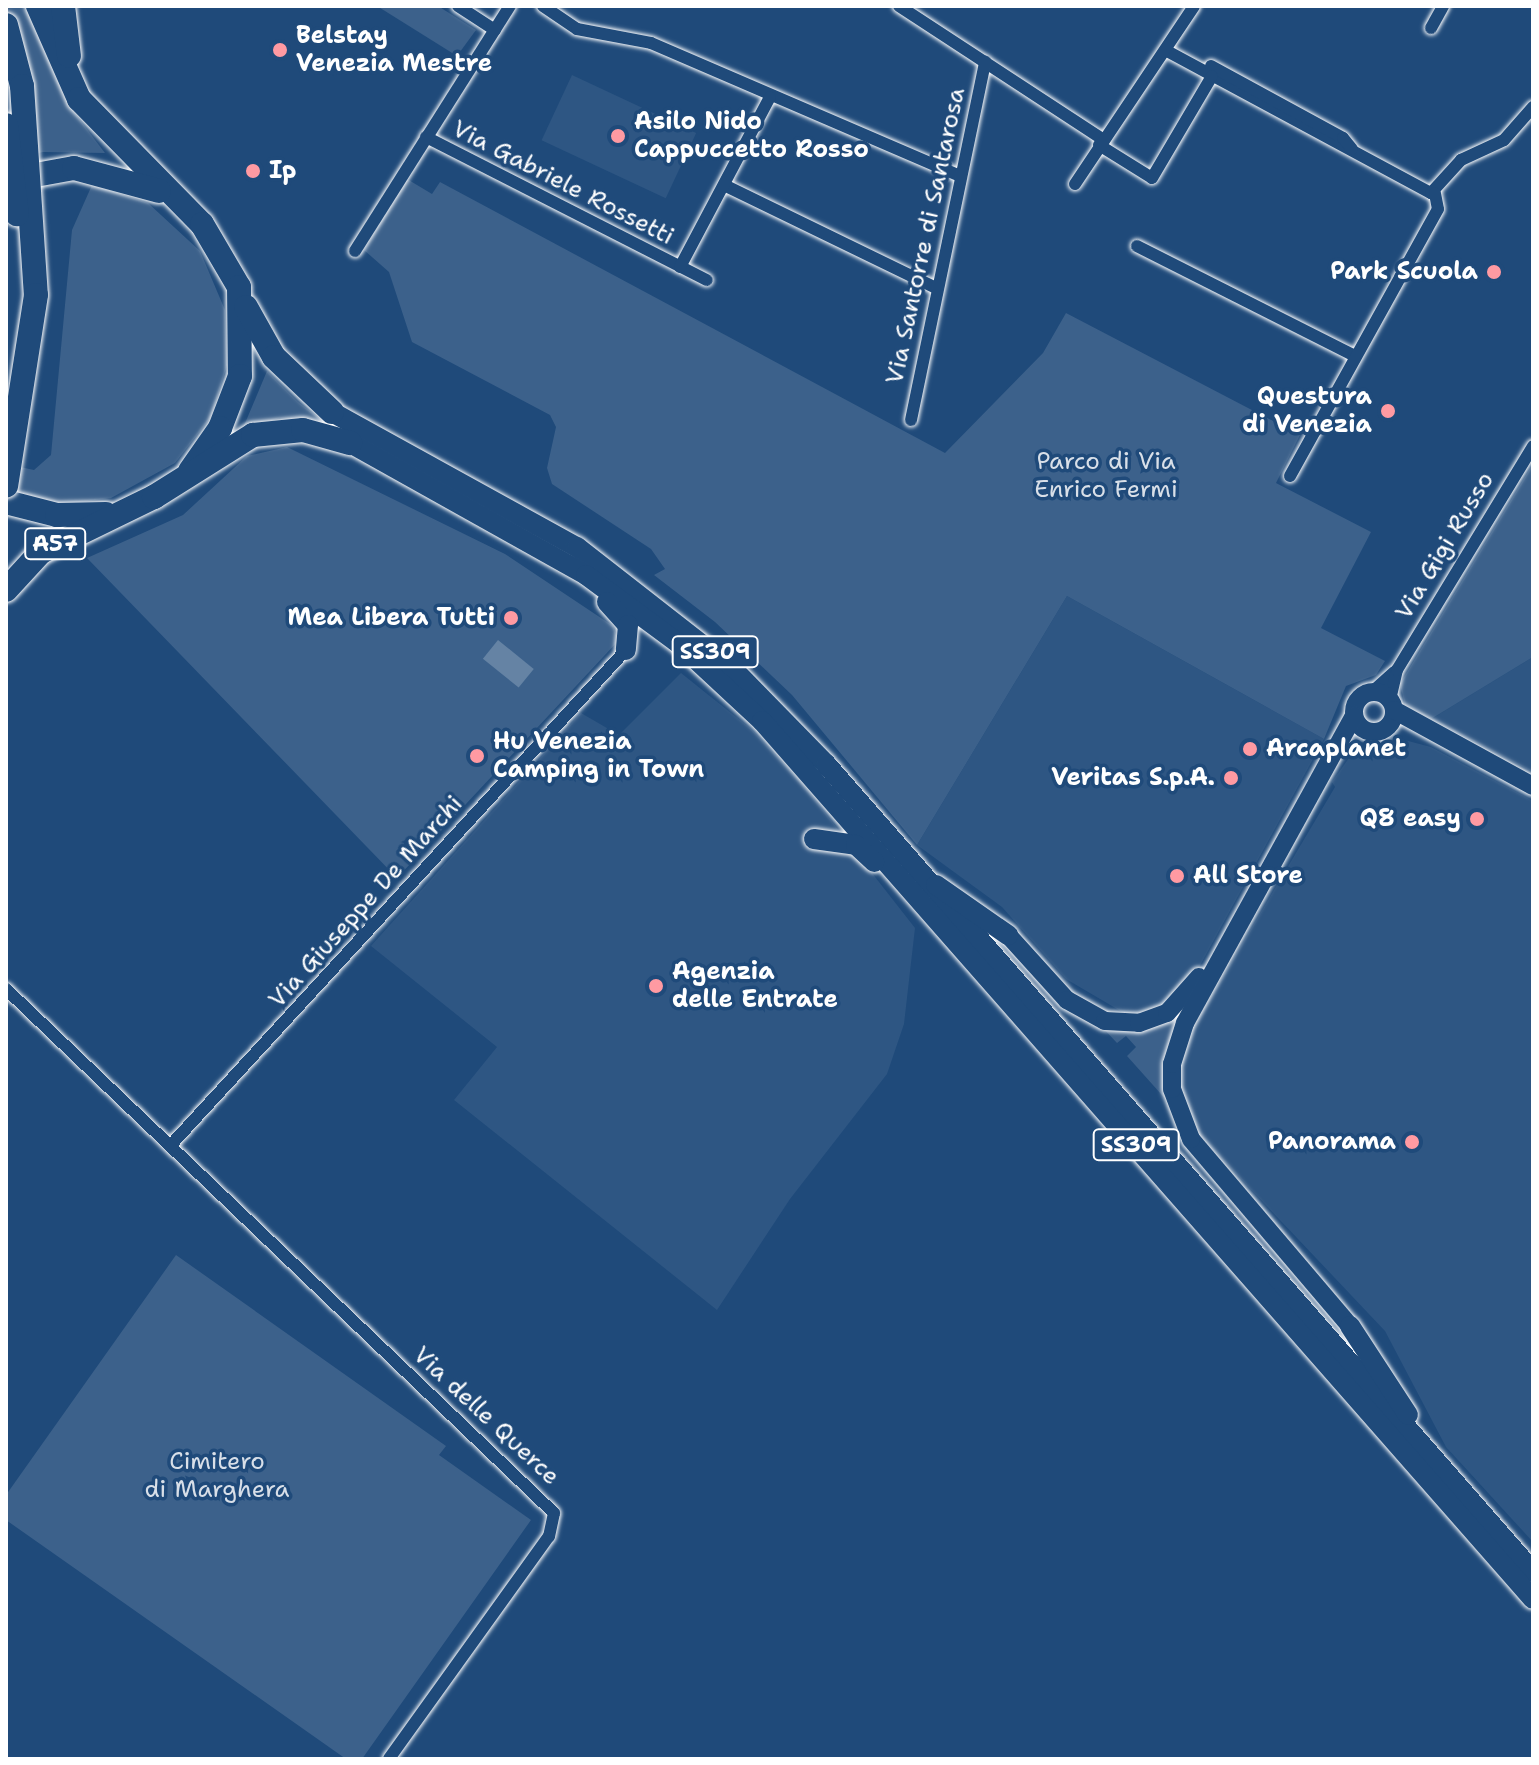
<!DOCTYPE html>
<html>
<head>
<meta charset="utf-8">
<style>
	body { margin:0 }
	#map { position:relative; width:1539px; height:1765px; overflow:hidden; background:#1f4a7a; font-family:"Shantell Sans",sans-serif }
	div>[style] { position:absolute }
	.built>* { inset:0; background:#2e5683; transform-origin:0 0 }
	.green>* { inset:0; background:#3c618b }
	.water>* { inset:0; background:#6583a4; transform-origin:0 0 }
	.roads { filter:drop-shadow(0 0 2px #fff) drop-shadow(0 0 2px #fff) }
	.street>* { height:12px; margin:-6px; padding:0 6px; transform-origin:6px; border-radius:6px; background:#1f4a7a }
	.secondary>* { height:18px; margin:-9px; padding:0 9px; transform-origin:9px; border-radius:9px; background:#1f4a7a }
	.secondary>.ring { margin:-9px; padding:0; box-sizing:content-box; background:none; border:18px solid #1f4a7a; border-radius:50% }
	.primary>* { height:20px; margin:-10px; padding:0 10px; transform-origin:10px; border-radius:10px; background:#1f4a7a }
	.highway>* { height:24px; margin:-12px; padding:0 12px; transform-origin:12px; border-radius:12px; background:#1f4a7a }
	.bridges { filter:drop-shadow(0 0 2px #fff) drop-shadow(0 0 2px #fff) }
	.highway-bridge>* { height:24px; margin:-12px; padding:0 12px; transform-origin:12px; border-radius:12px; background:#1f4a7a }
	.dots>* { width:22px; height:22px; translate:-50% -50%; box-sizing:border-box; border:4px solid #1f4a7a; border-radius:50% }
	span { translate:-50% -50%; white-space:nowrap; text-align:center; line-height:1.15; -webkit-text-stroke:7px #1f4a7a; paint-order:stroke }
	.shield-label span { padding:2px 6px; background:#1f4a7a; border:2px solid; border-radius:6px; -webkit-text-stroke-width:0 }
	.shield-label { font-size:22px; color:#fff; font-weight:700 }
	.poi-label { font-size:24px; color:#fff; font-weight:700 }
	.left { translate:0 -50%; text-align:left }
	.right { translate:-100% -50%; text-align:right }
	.street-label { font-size:24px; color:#fff }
	.park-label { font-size:24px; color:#d8dfe8 }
	.frame { position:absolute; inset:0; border:8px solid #fff; pointer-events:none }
</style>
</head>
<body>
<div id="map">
	<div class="built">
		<div style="left:572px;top:75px;width:137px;height:72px;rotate:25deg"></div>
		<div style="clip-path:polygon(1067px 596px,1324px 739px,1191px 982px,1144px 1017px,1129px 1016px,1066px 979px,1002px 907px,917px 845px)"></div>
		<div style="clip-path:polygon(1533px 657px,1533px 772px,1431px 719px)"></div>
		<div style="clip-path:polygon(681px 673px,751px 729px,800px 781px,915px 928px,904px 1024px,887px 1074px,790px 1199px,717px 1310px,454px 1100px,497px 1047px,371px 946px,581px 713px,619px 735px)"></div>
		<div style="clip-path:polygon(1393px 737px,1431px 747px,1533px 801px,1533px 1542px,1446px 1447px,1385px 1331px,1193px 1128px,1179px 1085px,1182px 1046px,1335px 787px,1332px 782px,1356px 748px)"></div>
	</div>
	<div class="green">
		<div style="clip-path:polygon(6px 6px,27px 6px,73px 111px,105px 153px,43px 152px,6px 160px)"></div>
		<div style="clip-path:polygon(377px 6px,438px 6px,476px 30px,457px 56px)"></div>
		<div style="clip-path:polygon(407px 179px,432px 194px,440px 182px,945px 453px,1043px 353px,1066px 313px,1300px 435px,1276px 483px,1371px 532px,1321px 628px,1385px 661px,1376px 675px,1346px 686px,1324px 739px,1067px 596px,917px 845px,792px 695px,715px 622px,654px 575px,665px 569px,651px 549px,552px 484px,547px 468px,556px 427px,550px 415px,412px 342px,389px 272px,364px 250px)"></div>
		<div style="clip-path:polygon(92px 185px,148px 203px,200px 251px,225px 310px,227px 365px,211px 417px,175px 463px,111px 498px,63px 504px,6px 492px,6px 464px,34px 470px,51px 455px,72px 230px)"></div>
		<div style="clip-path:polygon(267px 371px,298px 402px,328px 425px,280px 418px,243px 428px)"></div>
		<div style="clip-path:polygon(287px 447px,505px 554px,613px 626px,618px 641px,397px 878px,87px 558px,183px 515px,247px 456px)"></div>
		<div style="clip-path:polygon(1533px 464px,1533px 657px,1431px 719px,1405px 705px,1400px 684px)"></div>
		<div style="clip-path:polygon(1185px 1006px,1169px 1103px,1127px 1056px,1136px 1047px,1126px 1036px,1117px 1043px,1102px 1027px)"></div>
		<div style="clip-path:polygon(176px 1255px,446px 1446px,439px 1455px,531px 1520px,362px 1759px,346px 1759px,6px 1520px,6px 1495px)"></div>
	</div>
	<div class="water">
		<div style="left:498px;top:640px;width:46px;height:24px;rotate:39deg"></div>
	</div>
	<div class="roads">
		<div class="street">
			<div style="left:458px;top:6px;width:44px;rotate:33deg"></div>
			<div style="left:543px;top:6px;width:41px;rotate:34.1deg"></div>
			<div style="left:577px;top:29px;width:75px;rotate:10.7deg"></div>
			<div style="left:651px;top:43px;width:334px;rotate:23.3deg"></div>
			<div style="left:899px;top:6px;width:243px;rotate:33.2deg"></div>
			<div style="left:1431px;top:28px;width:25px;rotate:-61deg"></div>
			<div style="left:1167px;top:51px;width:300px;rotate:28.3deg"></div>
			<div style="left:1431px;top:193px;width:45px;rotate:-47.7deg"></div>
			<div style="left:1461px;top:160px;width:47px;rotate:-24.9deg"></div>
			<div style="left:1504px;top:140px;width:44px;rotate:-48.7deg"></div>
			<div style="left:1211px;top:66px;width:150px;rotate:28.6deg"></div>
			<div style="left:1343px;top:138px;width:14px;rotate:51deg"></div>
			<div style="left:426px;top:137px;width:315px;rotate:27deg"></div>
			<div style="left:1099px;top:145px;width:62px;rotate:31.9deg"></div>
			<div style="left:1152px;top:178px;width:118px;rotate:-59.5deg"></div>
			<div style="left:1075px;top:184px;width:214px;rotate:-56.2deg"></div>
			<div style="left:724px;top:185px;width:236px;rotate:25.9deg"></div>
			<div style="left:1137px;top:246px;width:244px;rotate:26.8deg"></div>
			<div style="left:355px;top:251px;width:290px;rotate:-57.7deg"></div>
			<div style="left:680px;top:267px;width:192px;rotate:-62.1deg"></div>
			<div style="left:911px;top:420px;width:366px;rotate:-78.3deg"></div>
			<div style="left:1290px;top:476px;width:305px;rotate:-61deg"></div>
			<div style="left:1438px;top:209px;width:16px;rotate:-101deg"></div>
			<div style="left:1372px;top:692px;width:30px;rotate:-42deg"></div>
			<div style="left:1390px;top:700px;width:31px;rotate:-77deg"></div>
			<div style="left:1397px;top:670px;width:262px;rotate:-58.7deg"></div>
			<div style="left:6px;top:989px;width:758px;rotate:43.72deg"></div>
			<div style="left:554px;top:1513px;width:24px;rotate:102deg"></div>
			<div style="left:549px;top:1536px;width:274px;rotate:125.7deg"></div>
			<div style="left:170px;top:1146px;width:674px;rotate:-47.41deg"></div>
		</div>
		<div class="secondary">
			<div class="ring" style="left:1354px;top:692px;width:22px;height:22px"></div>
			<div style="left:1394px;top:710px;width:158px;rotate:28.7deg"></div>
			<div style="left:1008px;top:935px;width:88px;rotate:47.8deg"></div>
			<div style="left:1067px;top:1000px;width:43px;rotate:28.9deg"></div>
			<div style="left:1105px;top:1021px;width:34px;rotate:3deg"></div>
			<div style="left:1139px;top:1023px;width:30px;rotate:-20deg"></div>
			<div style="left:1167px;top:1013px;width:48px;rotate:-48.4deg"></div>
			<div style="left:1350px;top:1326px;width:245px;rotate:-130.4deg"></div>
			<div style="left:1191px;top:1139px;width:53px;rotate:-110.8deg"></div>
			<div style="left:1172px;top:1089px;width:25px;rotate:-90deg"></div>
			<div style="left:1172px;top:1064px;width:43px;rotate:-72.4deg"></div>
			<div style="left:1185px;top:1023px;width:351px;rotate:-61.2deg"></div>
		</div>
		<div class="primary">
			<div style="left:332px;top:412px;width:280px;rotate:28.9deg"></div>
			<div style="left:577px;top:547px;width:197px;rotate:38deg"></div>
			<div style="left:732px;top:668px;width:134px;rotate:45.6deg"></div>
			<div style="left:826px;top:764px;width:1074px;rotate:48.81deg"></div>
			<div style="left:350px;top:443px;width:270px;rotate:29.2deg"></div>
			<div style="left:586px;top:575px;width:114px;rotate:36.5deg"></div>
			<div style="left:678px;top:643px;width:115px;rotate:42.9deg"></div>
			<div style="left:762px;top:721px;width:1168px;rotate:48.71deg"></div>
			<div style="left:607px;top:602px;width:31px;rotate:48deg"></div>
			<div style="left:628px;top:625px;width:25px;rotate:95deg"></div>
			<div style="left:814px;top:839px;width:42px;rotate:8.1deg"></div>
			<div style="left:856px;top:845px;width:25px;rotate:43deg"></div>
			<div style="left:936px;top:885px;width:88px;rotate:34.8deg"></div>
			<div style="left:1350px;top:1326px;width:106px;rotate:56.9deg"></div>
		</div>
		<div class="highway">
			<div style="left:38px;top:6px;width:102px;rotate:66.2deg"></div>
			<div style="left:79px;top:99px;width:175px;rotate:45.5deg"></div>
			<div style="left:202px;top:224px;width:73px;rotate:59.6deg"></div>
			<div style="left:239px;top:287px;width:89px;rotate:89.4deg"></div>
			<div style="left:240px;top:376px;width:56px;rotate:111deg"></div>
			<div style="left:220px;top:428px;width:52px;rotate:124.9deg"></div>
			<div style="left:63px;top:6px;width:50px;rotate:83.2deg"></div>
			<div style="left:8px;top:180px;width:67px;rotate:-10.3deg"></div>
			<div style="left:74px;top:168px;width:88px;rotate:15.1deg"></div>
			<div style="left:246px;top:307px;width:57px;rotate:60.8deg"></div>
			<div style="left:274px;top:357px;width:80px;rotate:43.5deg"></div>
			<div style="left:6px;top:502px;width:53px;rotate:14.3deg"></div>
			<div style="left:57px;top:515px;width:49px;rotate:-1.2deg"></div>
			<div style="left:6px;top:590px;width:52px;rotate:-47.4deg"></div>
			<div style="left:41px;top:552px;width:126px;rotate:-26deg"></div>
			<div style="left:154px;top:497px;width:117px;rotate:-32.1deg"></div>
			<div style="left:253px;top:435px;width:50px;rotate:-5.7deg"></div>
			<div style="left:303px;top:430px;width:49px;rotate:15.5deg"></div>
		</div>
	</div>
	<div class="bridges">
		<div class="highway-bridge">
			<div style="left:6px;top:25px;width:63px;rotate:75.3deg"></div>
			<div style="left:22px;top:86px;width:209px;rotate:86.2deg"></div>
			<div style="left:36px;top:295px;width:193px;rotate:98.9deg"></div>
			<div style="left:6px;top:125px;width:90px;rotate:83deg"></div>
		</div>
	</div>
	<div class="dots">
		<div style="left:280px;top:50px;background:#ff9aa2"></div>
		<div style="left:618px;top:136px;background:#ff9aa2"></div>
		<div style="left:253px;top:171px;background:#ff9aa2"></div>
		<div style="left:1494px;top:272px;background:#ff9aa2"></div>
		<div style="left:1388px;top:411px;background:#ff9aa2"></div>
		<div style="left:511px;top:618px;background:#ff9aa2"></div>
		<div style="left:1250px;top:749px;background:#ff9aa2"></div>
		<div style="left:477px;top:756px;background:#ff9aa2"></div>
		<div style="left:1231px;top:778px;background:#ff9aa2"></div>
		<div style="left:1477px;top:819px;background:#ff9aa2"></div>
		<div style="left:1177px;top:876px;background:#ff9aa2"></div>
		<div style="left:656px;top:986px;background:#ff9aa2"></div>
		<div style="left:1412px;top:1142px;background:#ff9aa2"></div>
	</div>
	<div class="shield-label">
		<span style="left:55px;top:544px">A57</span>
		<span style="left:715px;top:652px">SS309</span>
		<span style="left:1136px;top:1145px">SS309</span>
	</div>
	<div class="poi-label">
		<span class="left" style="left:296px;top:50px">Belstay<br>Venezia Mestre</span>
		<span class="left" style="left:634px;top:136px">Asilo Nido<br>Cappuccetto Rosso</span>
		<span class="left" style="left:269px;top:171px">Ip</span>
		<span class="right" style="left:1478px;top:272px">Park Scuola</span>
		<span class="right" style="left:1372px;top:411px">Questura<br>di Venezia</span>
		<span class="right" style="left:495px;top:618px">Mea Libera Tutti</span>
		<span class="left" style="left:493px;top:756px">Hu Venezia<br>Camping in Town</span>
		<span class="left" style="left:1266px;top:749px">Arcaplanet</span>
		<span class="right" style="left:1215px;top:778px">Veritas S.p.A.</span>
		<span class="right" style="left:1461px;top:819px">Q8 easy</span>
		<span class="left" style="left:1193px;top:876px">All Store</span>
		<span class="left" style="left:672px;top:986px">Agenzia<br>delle Entrate</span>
		<span class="right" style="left:1396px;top:1142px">Panorama</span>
	</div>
	<div class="street-label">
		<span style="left:563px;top:183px;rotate:27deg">Via Gabriele Rossetti</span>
		<span style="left:926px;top:236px;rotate:-78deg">Via Santorre di Santarosa</span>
		<span style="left:1445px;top:546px;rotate:-59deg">Via Gigi Russo</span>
		<span style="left:366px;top:902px;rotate:-48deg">Via Giuseppe De Marchi</span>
		<span style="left:486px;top:1416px;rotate:43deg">Via delle Querce</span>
	</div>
	<div class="park-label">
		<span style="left:1106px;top:476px">Parco di Via<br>Enrico Fermi</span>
		<span style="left:217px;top:1476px">Cimitero<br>di Marghera</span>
	</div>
	<div class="frame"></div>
</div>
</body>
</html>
